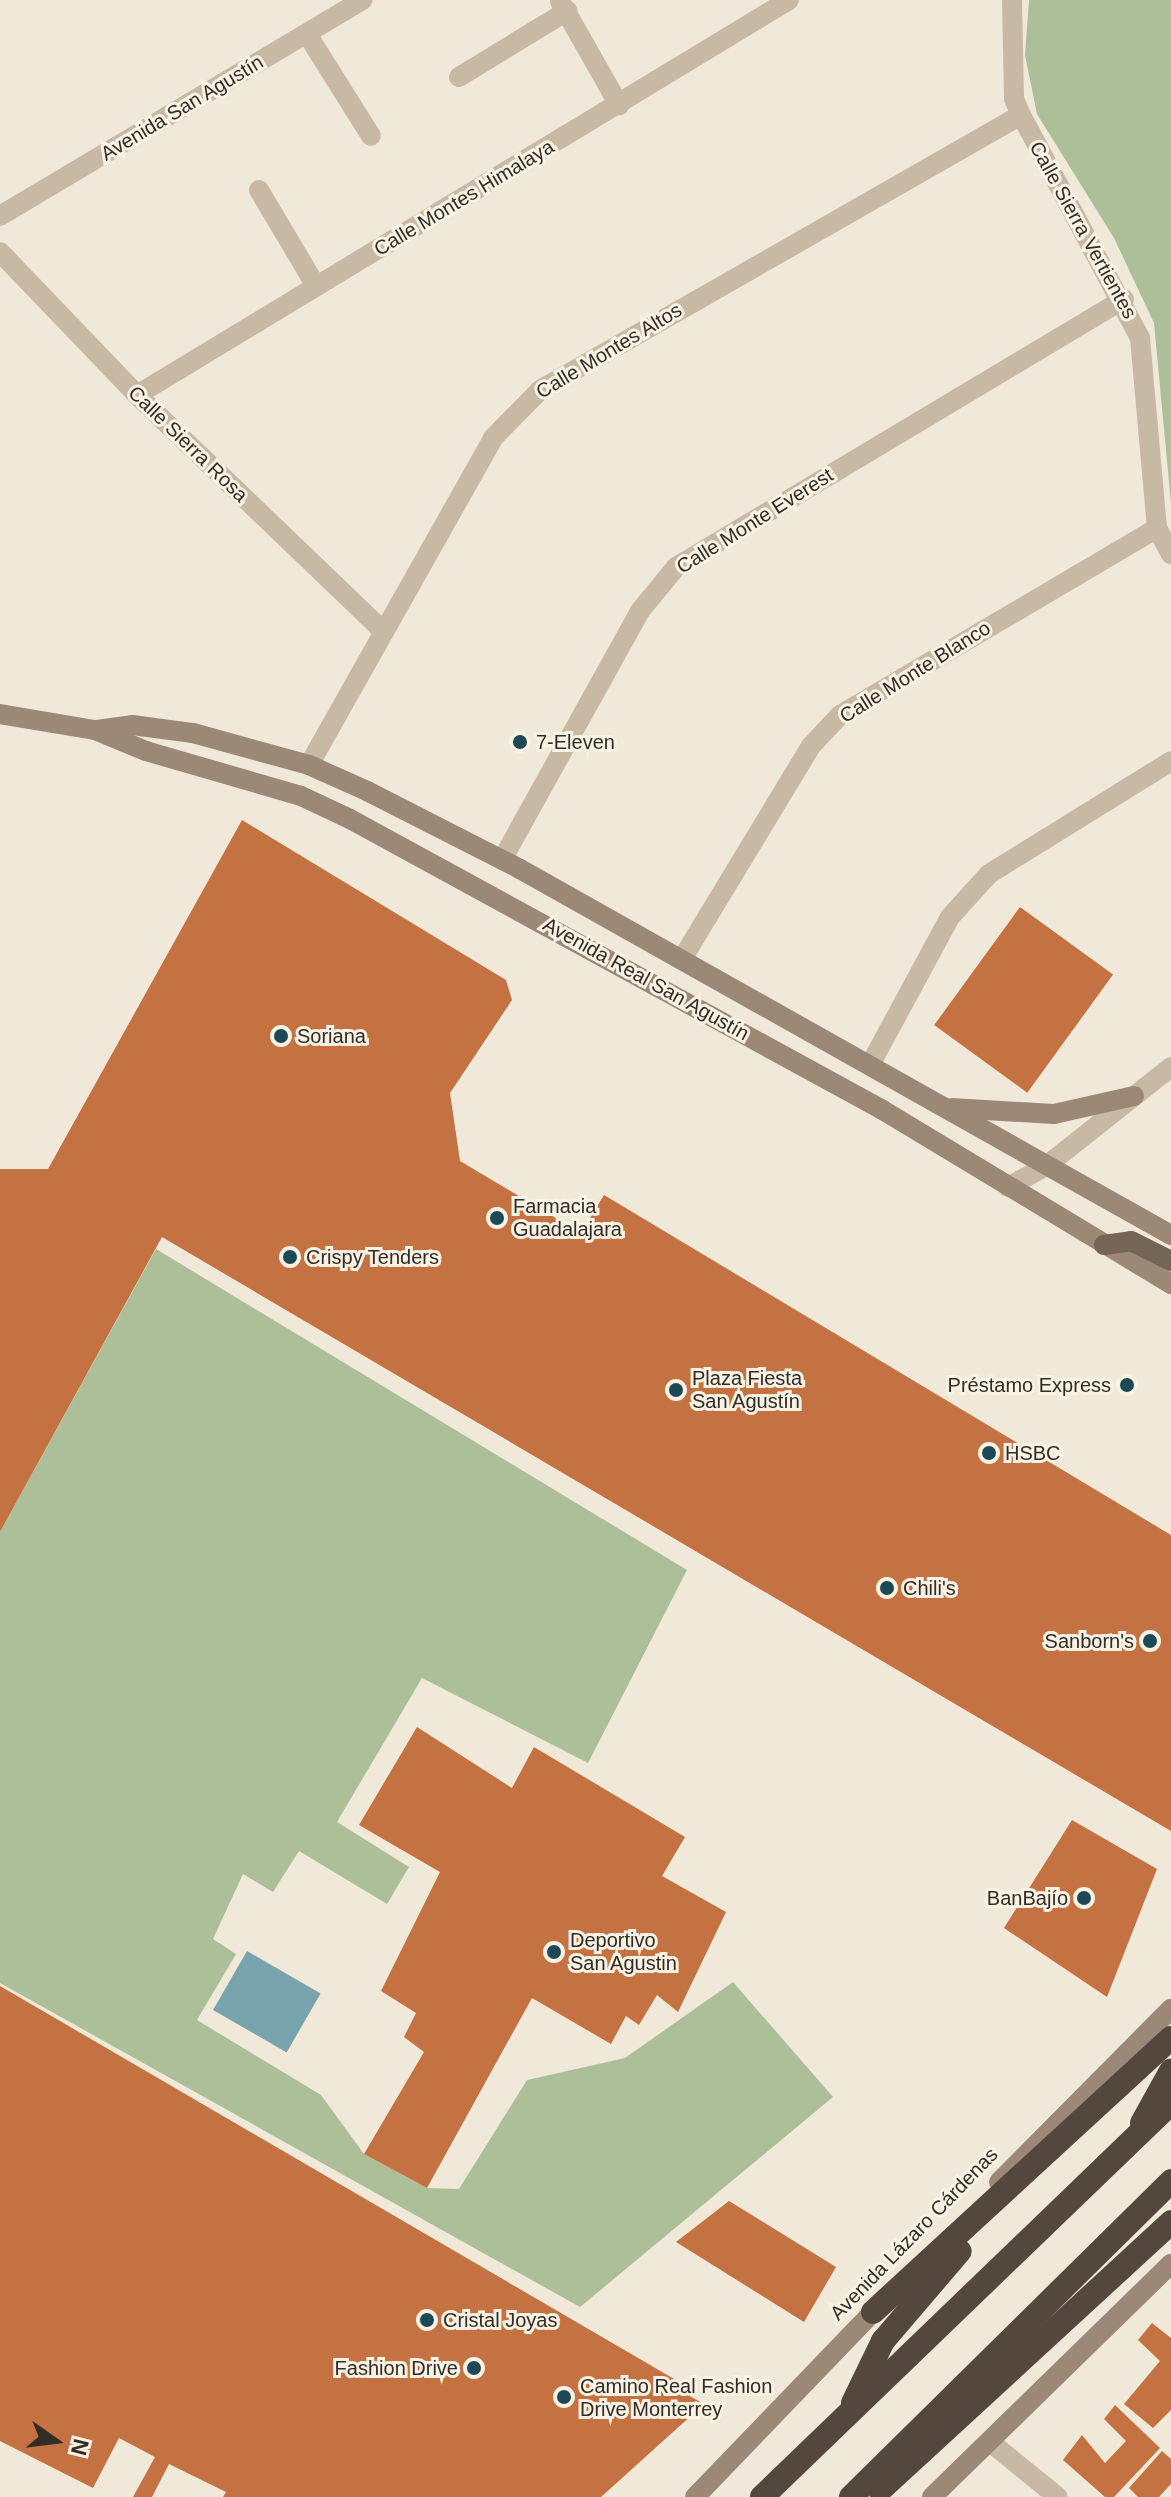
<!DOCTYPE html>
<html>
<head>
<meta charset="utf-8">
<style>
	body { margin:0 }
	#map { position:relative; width:1171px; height:2497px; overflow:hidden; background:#f0e8d8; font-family:Arial,sans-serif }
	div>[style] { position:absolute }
	.green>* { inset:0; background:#adbf98 }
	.water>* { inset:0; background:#77a4ad; transform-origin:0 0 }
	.building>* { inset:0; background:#c47242; transform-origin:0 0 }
	.street>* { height:20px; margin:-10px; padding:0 10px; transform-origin:10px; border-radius:10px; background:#c8b9a4 }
	.secondary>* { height:20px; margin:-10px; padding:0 10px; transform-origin:10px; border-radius:10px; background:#9b8876 }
	.primary>* { height:20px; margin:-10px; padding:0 10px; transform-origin:10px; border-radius:10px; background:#756557 }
	.highway>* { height:24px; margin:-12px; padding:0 12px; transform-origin:12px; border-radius:12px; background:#54473d }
	.dots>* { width:22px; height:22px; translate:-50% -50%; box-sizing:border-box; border:4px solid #f8f2e4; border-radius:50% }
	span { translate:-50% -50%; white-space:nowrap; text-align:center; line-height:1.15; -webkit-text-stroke:6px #f8f2e4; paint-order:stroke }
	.street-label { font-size:20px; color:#332c26 }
	.poi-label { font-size:20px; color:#332c26 }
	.left { translate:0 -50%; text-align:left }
	.right { translate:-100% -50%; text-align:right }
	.north { position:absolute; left:16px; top:2401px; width:80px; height:80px; -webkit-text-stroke:6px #f8f2e4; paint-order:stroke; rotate:104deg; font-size:22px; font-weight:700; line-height:32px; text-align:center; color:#332c26 }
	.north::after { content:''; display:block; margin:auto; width:28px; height:36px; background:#332c26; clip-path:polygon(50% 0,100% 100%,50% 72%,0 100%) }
</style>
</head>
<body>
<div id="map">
	<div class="green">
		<div style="clip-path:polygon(1029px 0,1171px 0,1171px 503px,1154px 323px,1114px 238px,1037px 114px,1025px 55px)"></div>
		<div style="clip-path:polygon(156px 1249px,687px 1570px,588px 1763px,422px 1678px,337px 1822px,409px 1867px,387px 1904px,299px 1851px,273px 1892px,243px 1874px,213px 1939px,236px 1954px,197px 2020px,321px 2095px,364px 2154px,427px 2188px,459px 2189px,527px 2080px,625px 2058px,733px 1982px,833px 2097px,580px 2307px,0 1983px,0 1532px)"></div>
	</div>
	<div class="water">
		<div style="left:247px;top:1951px;width:85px;height:68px;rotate:30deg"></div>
	</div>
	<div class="building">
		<div style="clip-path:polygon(242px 820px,506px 980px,512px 1000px,450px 1093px,460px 1161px,581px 1233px,604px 1195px,1171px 1535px,1171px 1831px,162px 1237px,0 1532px,0 1169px,48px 1169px)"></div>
		<div style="left:1020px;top:907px;width:115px;height:146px;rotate:36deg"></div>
		<div style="clip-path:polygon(417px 1727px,512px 1788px,534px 1747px,685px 1837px,662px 1876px,726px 1912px,678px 2012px,657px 1995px,639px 2025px,626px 2016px,611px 2044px,532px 1998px,427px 2188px,364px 2154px,424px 2052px,404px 2037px,416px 2013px,381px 1991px,440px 1872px,359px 1825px)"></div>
		<div style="clip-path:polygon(1072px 1820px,1157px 1869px,1107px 1997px,1004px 1928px)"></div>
		<div style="clip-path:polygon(0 1986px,681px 2383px,677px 2389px,704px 2404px,601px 2497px,223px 2497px,226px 2492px,169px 2464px,152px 2497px,133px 2497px,155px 2457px,119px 2438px,93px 2488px,0 2441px)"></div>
		<div style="clip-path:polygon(729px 2201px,836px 2267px,804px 2322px,676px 2242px)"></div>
		<div style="clip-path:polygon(1152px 2323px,1171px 2338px,1171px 2410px,1153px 2428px,1124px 2404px,1160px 2361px,1138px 2340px)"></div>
		<div style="clip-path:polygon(1115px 2405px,1160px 2448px,1114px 2497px,1105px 2497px,1063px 2460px,1082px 2435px,1105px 2463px,1126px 2441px,1104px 2419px)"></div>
		<div style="clip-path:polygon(1162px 2451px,1171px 2459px,1171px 2484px,1159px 2497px,1138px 2497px,1129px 2488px)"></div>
	</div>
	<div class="street">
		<div style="left:1012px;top:0;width:99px;rotate:88.8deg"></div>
		<div style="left:1014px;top:99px;width:17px;rotate:66deg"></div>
		<div style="left:1021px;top:115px;width:253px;rotate:61.9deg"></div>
		<div style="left:1140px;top:338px;width:191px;rotate:84.9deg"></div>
		<div style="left:1157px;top:528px;width:30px;rotate:62deg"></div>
		<div style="left:560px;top:1px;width:120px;rotate:60.4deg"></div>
		<div style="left:307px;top:34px;width:120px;rotate:57.9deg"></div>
		<div style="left:459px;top:77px;width:127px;rotate:-31.4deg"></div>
		<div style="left:259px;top:190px;width:112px;rotate:59.3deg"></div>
		<div style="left:0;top:216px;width:422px;rotate:-30.8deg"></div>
		<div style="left:0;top:252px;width:198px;rotate:46.2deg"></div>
		<div style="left:137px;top:395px;width:339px;rotate:43.8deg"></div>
		<div style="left:137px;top:395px;width:762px;rotate:-31.21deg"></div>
		<div style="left:309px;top:765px;width:375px;rotate:-60.6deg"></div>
		<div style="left:493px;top:438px;width:67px;rotate:-45.6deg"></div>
		<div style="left:540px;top:390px;width:554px;rotate:-29.76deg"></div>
		<div style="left:502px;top:860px;width:285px;rotate:-61deg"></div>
		<div style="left:640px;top:611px;width:57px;rotate:-50.7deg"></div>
		<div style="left:676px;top:567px;width:522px;rotate:-30.89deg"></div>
		<div style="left:682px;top:959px;width:249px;rotate:-58.8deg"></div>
		<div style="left:811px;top:746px;width:42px;rotate:-46.9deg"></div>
		<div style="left:840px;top:715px;width:368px;rotate:-30.5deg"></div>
		<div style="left:870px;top:1065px;width:168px;rotate:-61.6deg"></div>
		<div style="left:950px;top:917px;width:58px;rotate:-47.8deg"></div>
		<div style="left:989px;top:874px;width:214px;rotate:-31.8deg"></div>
		<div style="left:1008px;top:1187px;width:43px;rotate:-28.9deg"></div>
		<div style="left:1046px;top:1166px;width:159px;rotate:-38.4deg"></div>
		<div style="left:990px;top:2442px;width:87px;rotate:39deg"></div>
	</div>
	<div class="secondary">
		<div style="left:0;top:714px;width:96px;rotate:9.6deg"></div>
		<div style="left:95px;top:730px;width:55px;rotate:22.4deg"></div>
		<div style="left:146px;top:751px;width:161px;rotate:16.2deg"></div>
		<div style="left:301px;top:796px;width:54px;rotate:25.1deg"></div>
		<div style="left:350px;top:819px;width:605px;rotate:28.64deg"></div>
		<div style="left:881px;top:1109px;width:339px;rotate:31.1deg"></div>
		<div style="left:97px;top:730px;width:35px;rotate:-8deg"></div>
		<div style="left:132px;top:725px;width:62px;rotate:7.5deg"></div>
		<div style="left:193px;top:733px;width:120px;rotate:15.4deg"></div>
		<div style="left:309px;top:765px;width:64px;rotate:24.1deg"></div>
		<div style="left:367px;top:791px;width:172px;rotate:27deg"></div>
		<div style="left:520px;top:869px;width:747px;rotate:29.35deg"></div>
		<div style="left:952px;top:1108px;width:102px;rotate:3.4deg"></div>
		<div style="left:1054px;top:1114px;width:82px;rotate:-12.7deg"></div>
		<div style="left:999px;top:2182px;width:244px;rotate:-45.2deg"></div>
		<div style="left:695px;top:2497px;width:269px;rotate:-46.1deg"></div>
		<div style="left:932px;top:2497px;width:334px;rotate:-44.3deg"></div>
	</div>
	<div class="primary">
		<div style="left:1104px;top:1245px;width:27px;rotate:-8deg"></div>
		<div style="left:1131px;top:1241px;width:45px;rotate:26.6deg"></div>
	</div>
	<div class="highway">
		<div style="left:1142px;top:2123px;width:60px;rotate:-60.9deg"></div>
		<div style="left:873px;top:2312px;width:405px;rotate:-42.6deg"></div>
		<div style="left:853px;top:2403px;width:69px;rotate:-64.2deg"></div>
		<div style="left:883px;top:2341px;width:118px;rotate:-49.5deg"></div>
		<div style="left:880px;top:2490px;width:396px;rotate:-42.6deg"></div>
		<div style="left:762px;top:2497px;width:568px;rotate:-43.93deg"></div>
		<div style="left:851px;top:2497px;width:450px;rotate:-44.6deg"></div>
	</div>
	<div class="dots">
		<div style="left:520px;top:742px;background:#1c4954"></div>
		<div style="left:281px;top:1036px;background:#1c4954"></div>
		<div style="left:497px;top:1218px;background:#1c4954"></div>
		<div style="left:290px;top:1257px;background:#1c4954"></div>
		<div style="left:1127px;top:1385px;background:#1c4954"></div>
		<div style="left:676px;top:1390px;background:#1c4954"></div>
		<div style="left:989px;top:1453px;background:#1c4954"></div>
		<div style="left:887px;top:1588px;background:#1c4954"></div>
		<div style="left:1150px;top:1641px;background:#1c4954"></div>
		<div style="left:1084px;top:1898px;background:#1c4954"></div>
		<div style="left:554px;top:1952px;background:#1c4954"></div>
		<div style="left:427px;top:2320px;background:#1c4954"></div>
		<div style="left:474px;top:2368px;background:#1c4954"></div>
		<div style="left:564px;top:2397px;background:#1c4954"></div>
	</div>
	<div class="street-label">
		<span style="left:182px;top:108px;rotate:-31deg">Avenida San Agustín</span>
		<span style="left:464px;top:198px;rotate:-31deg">Calle Montes Himalaya</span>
		<span style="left:1083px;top:230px;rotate:61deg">Calle Sierra Vertientes</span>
		<span style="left:609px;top:351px;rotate:-31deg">Calle Montes Altos</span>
		<span style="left:188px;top:444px;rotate:44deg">Calle Sierra Rosa</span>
		<span style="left:755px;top:521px;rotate:-32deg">Calle Monte Everest</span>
		<span style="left:915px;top:672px;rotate:-32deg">Calle Monte Blanco</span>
		<span style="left:646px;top:979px;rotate:29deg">Avenida Real San Agustín</span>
		<span style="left:914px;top:2234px;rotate:-46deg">Avenida Lázaro Cárdenas</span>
	</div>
	<div class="poi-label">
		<span class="left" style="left:536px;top:742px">7-Eleven</span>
		<span class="left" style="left:297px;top:1036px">Soriana</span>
		<span class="left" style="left:513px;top:1218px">Farmacia<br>Guadalajara</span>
		<span class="left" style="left:306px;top:1257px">Crispy Tenders</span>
		<span class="left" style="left:692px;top:1390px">Plaza Fiesta<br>San Agustín</span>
		<span class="right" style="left:1111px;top:1385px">Préstamo Express</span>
		<span class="left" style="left:1005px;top:1453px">HSBC</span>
		<span class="left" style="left:903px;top:1588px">Chili's</span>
		<span class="right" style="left:1134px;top:1641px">Sanborn's</span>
		<span class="right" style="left:1068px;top:1898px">BanBajío</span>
		<span class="left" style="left:570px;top:1952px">Deportivo<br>San Agustin</span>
		<span class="left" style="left:443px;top:2320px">Cristal Joyas</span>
		<span class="right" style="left:458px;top:2368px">Fashion Drive</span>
		<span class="left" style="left:580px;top:2398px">Camino Real Fashion<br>Drive Monterrey</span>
	</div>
	<div class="north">N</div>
</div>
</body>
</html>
